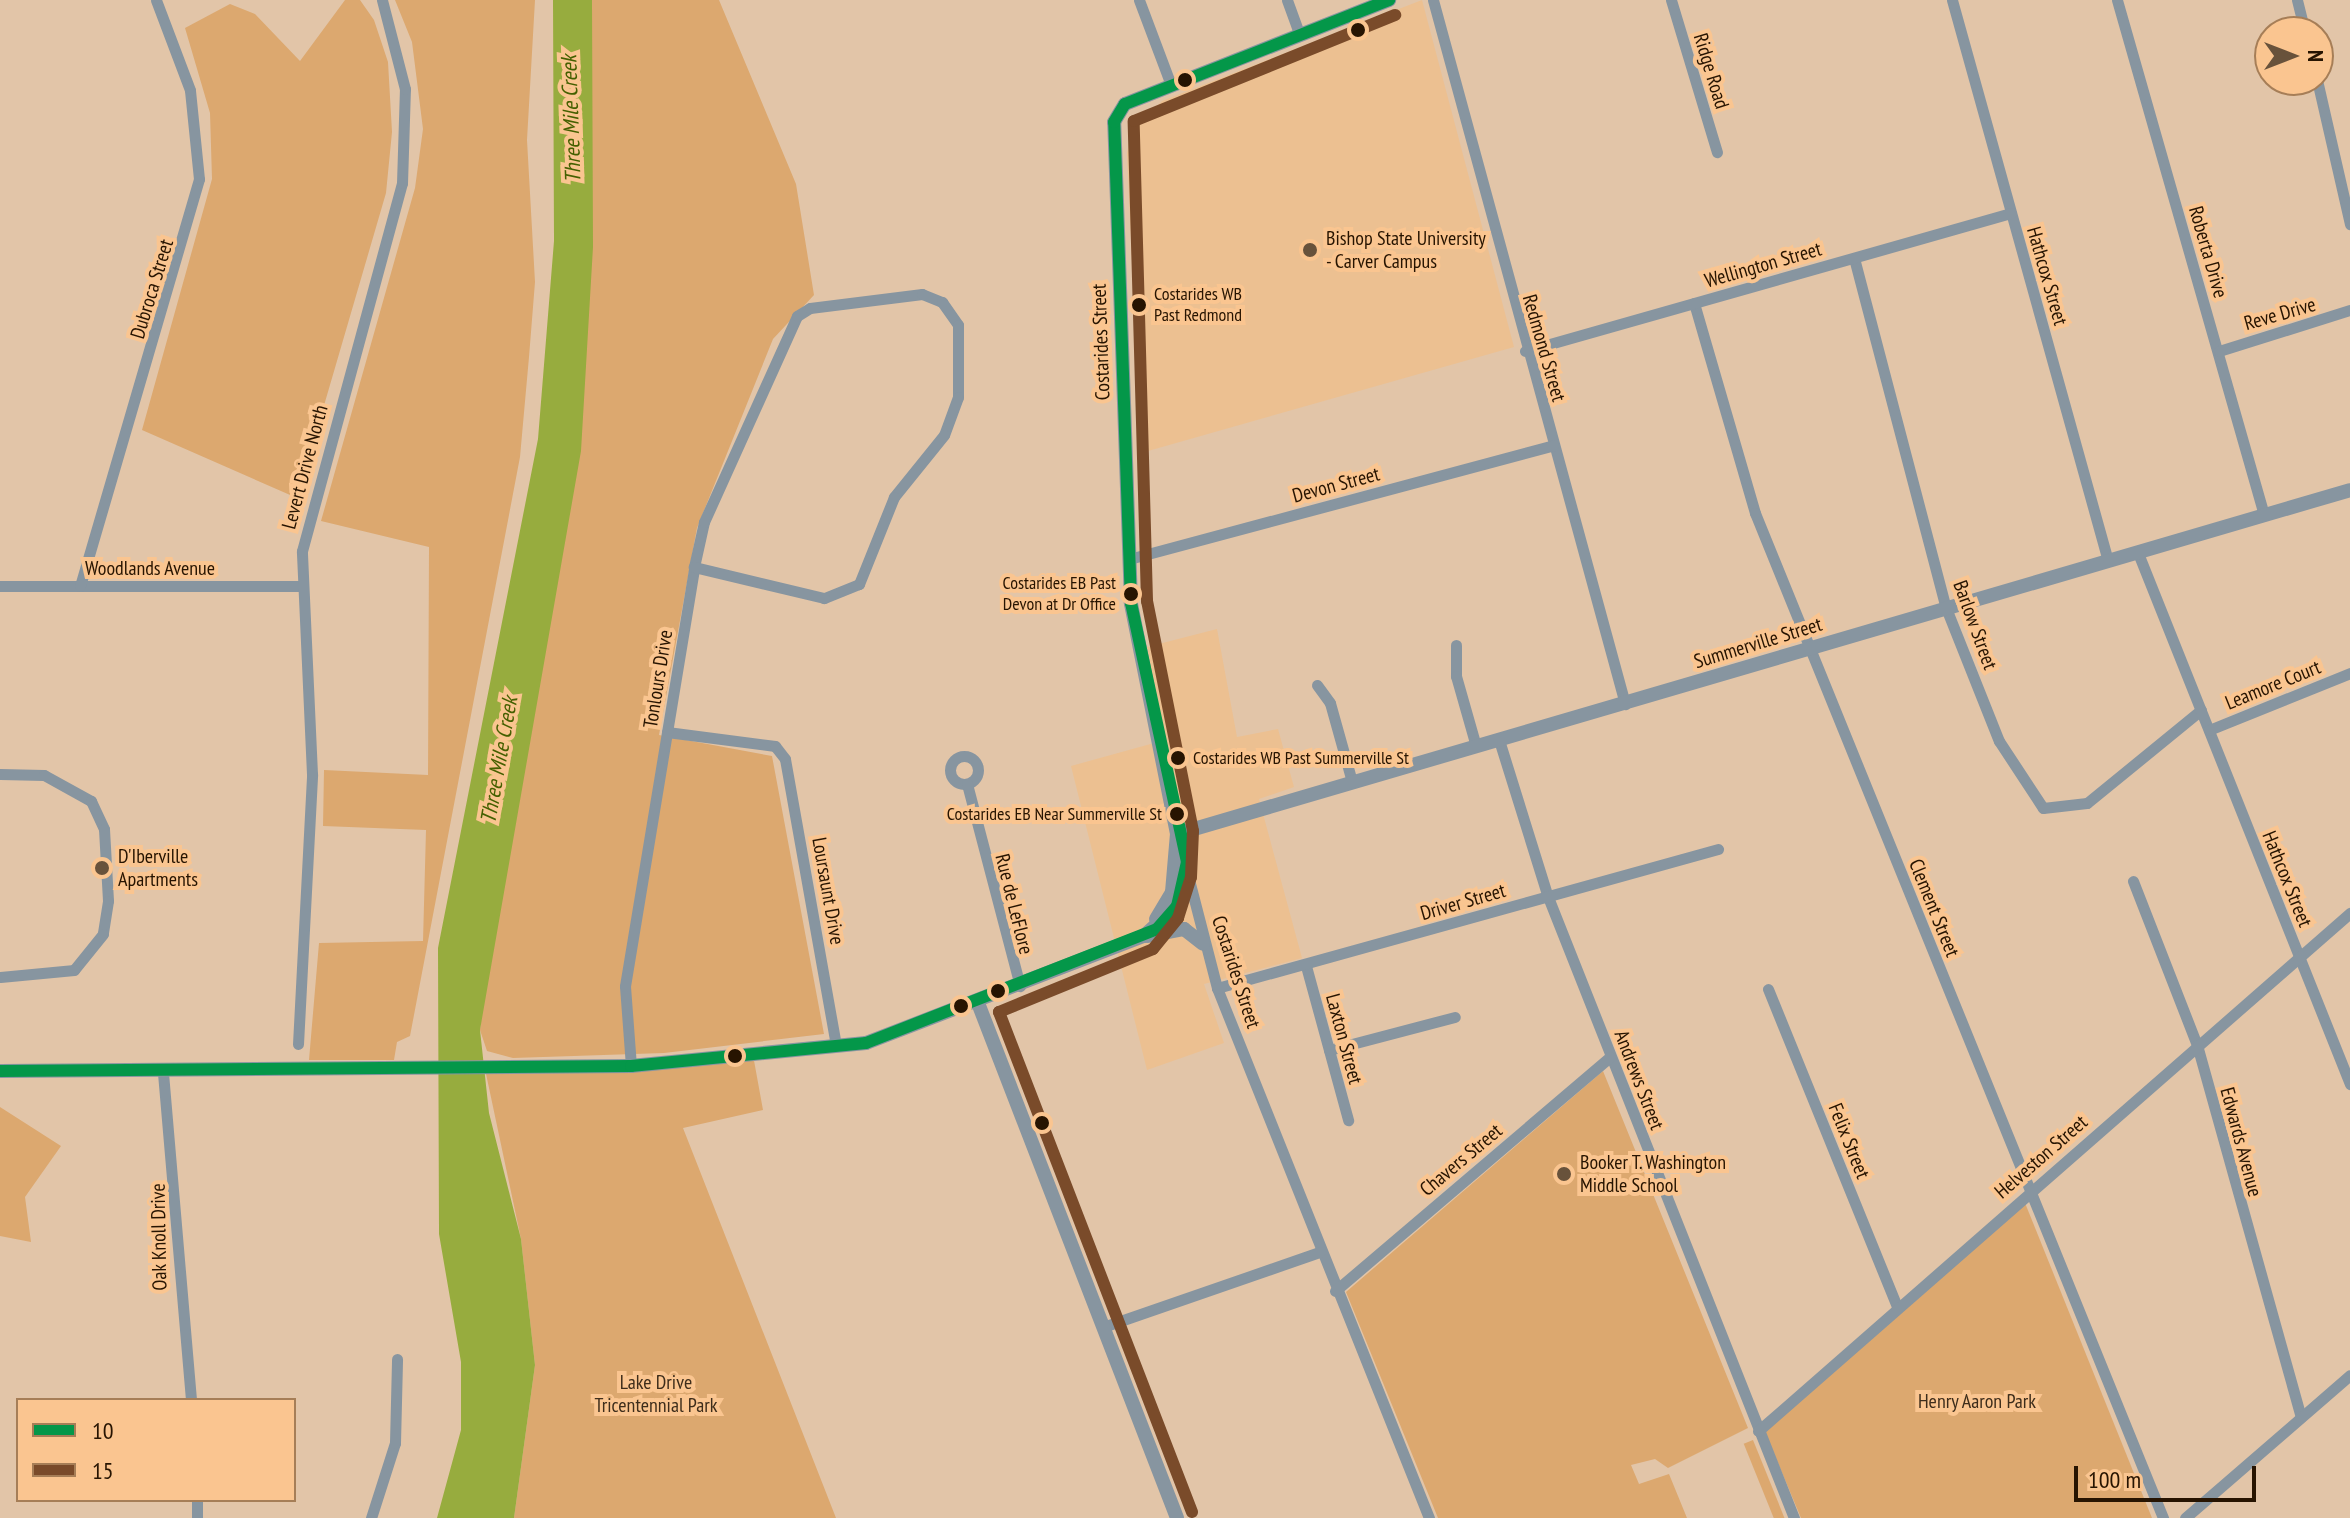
<!DOCTYPE html>
<html>
<head>
<meta charset="utf-8">
<style>
	body { margin:0 }
	#map { position:relative; width:2350px; height:1518px; overflow:hidden; background:#e2c5a8; font-family:"PT Sans Narrow",sans-serif }
	div>[style] { position:absolute }
	.built>* { inset:0; background:#ecc091 }
	.green>* { inset:0; background:#dca86f; transform-origin:0 0 }
	.water>* { inset:0; background:#97ac3e }
	.minor>* { height:11px; margin:-5.5px; padding:0 5.5px; transform-origin:5.5px; border-radius:5.5px; background:#8795a0 }
	.minor>.ring { margin:-5.5px; padding:0; box-sizing:content-box; background:none; border:11px solid #8795a0; border-radius:50% }
	.tertiary>* { height:14px; margin:-7px; padding:0 7px; transform-origin:7px; border-radius:7px; background:#8795a0 }
	.bus-1>* { height:12px; margin:-6px; padding:0 6px; transform-origin:6px; border-radius:6px; background:#049749 }
	.bus-2>* { height:12px; margin:-6px; padding:0 6px; transform-origin:6px; border-radius:6px; background:#7a4b2a }
	.dots>* { width:22px; height:22px; translate:-50% -50%; box-sizing:border-box; border:4px solid #fac590; border-radius:50% }
	span { translate:-50% -50%; white-space:nowrap; text-align:center; line-height:1.15; -webkit-text-stroke:8px #fac590; paint-order:stroke }
	.bus-label { font-size:18px; color:#271401 }
	.left { translate:0 -50%; text-align:left }
	.right { translate:-100% -50%; text-align:right }
	.street-label { font-size:20px; color:#271401 }
	.poi-label { font-size:20px; color:#271401 }
	.park-label { font-size:20px; color:#3e2d1b }
	.water-label { font-size:22px; color:#456000; font-style:italic }
	.legend { position:absolute; left:16px; top:1398px; width:280px; height:104px; box-sizing:border-box; background:#fac590; border:2px solid #a67e57; margin:0; padding:10px 14px; list-style:none; font-size:24px; color:#271401 }
	.legend li { display:flex; align-items:center; gap:16px; height:40px }
	.legend b { width:40px; border:2px solid #a67e57 }
	.north { position:absolute; left:2254px; top:16px; width:80px; height:80px; box-sizing:border-box; background:#fac590; border:2px solid #a67e57; border-radius:50%; rotate:90deg; font-size:22px; font-weight:700; line-height:32px; text-align:center; color:#271401 }
	.north::after { content:''; display:block; margin:auto; width:28px; height:36px; background:#68523b; clip-path:polygon(50% 0,100% 100%,50% 72%,0 100%) }
	.scale { position:absolute; left:2074px; top:1466px; width:182px; height:36px; box-sizing:border-box; border:4px solid #271401; border-top:0; padding-left:10px; font-size:24px; line-height:28px; white-space:nowrap; color:#271401; -webkit-text-stroke:6px #fac590; paint-order:stroke }
</style>
</head>
<body>
<div id="map">
	<div class="built">
		<div style="clip-path:polygon(1422px 0,1514px 347px,1141px 453px,1127px 153px,1132px 131px,1162px 101px)"></div>
		<div style="clip-path:polygon(1217px 629px,1237px 737px,1278px 729px,1294px 787px,1259px 799px,1302px 958px,1204px 984px,1224px 1043px,1147px 1070px,1071px 766px,1165px 740px,1147px 647px)"></div>
	</div>
	<div class="green">
		<div style="clip-path:polygon(345px 0,360px 0,374px 20px,388px 62px,392px 132px,386px 193px,297px 498px,142px 430px,212px 179px,210px 113px,185px 28px,230px 4px,255px 14px,300px 61px)"></div>
		<div style="clip-path:polygon(395px 0,535px 0,527px 140px,535px 282px,529px 357px,520px 457px,410px 1036px,397px 1042px,394px 1060px,309px 1060px,319px 943px,423px 941px,426px 830px,323px 826px,324px 770px,428px 775px,429px 547px,321px 521px,415px 188px,423px 129px,412px 42px)"></div>
		<div style="clip-path:polygon(592px 0,719px 0,796px 184px,814px 295px,773px 339px,697px 528px,659px 735px,772px 756px,824px 1034px,664px 1053px,513px 1058px,487px 1051px,480px 1030px)"></div>
		<div style="clip-path:polygon(753px 1055px,763px 1110px,683px 1128px,836px 1518px,514px 1518px,535px 1365px,521px 1239px,485px 1069px)"></div>
		<div style="clip-path:polygon(1603px 1071px,1748px 1428px,1668px 1468px,1655px 1459px,1631px 1465px,1639px 1484px,1669px 1474px,1687px 1518px,1438px 1518px,1346px 1292px)"></div>
		<div style="clip-path:polygon(0 1107px,61px 1146px,25px 1197px,31px 1242px,0 1236px)"></div>
		<div style="clip-path:polygon(2025px 1203px,2152px 1518px,1801px 1518px,1765px 1432px)"></div>
		<div style="left:1753px;top:1440px;width:84px;height:10px;rotate:68deg"></div>
	</div>
	<div class="water">
		<div style="clip-path:polygon(553px 0,592px 0,593px 247px,581px 451px,480px 1030px,489px 1113px,521px 1239px,535px 1365px,514px 1518px,437px 1518px,461px 1430px,461px 1362px,439px 1234px,438px 948px,538px 439px,554px 241px)"></div>
	</div>
	<div class="minor">
		<div style="left:1139px;top:0;width:91px;rotate:69.4deg"></div>
		<div style="left:1287px;top:0;width:37px;rotate:70deg"></div>
		<div style="left:1433px;top:0;width:730px;rotate:74.74deg"></div>
		<div style="left:1671px;top:0;width:159px;rotate:73.2deg"></div>
		<div style="left:1952px;top:0;width:582px;rotate:74.46deg"></div>
		<div style="left:2117px;top:0;width:536px;rotate:74.07deg"></div>
		<div style="left:2297px;top:0;width:33px;rotate:76deg"></div>
		<div style="left:2317px;top:80px;width:148px;rotate:77.1deg"></div>
		<div style="left:1854px;top:258px;width:362px;rotate:75.3deg"></div>
		<div style="left:1946px;top:608px;width:143px;rotate:68.3deg"></div>
		<div style="left:1999px;top:741px;width:80px;rotate:56.7deg"></div>
		<div style="left:2043px;top:808px;width:44px;rotate:-6.5deg"></div>
		<div style="left:2087px;top:803px;width:147px;rotate:-39.2deg"></div>
		<div style="left:1694px;top:303px;width:219px;rotate:73.8deg"></div>
		<div style="left:1755px;top:513px;width:1085px;rotate:67.9deg"></div>
		<div style="left:1525px;top:351px;width:505px;rotate:-15.85deg"></div>
		<div style="left:2219px;top:351px;width:137px;rotate:-17.4deg"></div>
		<div style="left:2138px;top:553px;width:572px;rotate:68.24deg"></div>
		<div style="left:1129px;top:559px;width:439px;rotate:-15deg"></div>
		<div style="left:0;top:586px;width:300px"></div>
		<div style="left:80px;top:586px;width:424px;rotate:-73.7deg"></div>
		<div style="left:199px;top:179px;width:89px;rotate:-95.8deg"></div>
		<div style="left:190px;top:90px;width:96px;rotate:-110.7deg"></div>
		<div style="left:1456px;top:645px;width:31px;rotate:90deg"></div>
		<div style="left:1456px;top:676px;width:73px;rotate:74.1deg"></div>
		<div style="left:1317px;top:685px;width:22px;rotate:54deg"></div>
		<div style="left:1330px;top:703px;width:82px;rotate:74.4deg"></div>
		<div style="left:2209px;top:730px;width:152px;rotate:-22deg"></div>
		<div style="left:667px;top:732px;width:109px;rotate:7.4deg"></div>
		<div style="left:775px;top:746px;width:16px;rotate:52deg"></div>
		<div style="left:785px;top:759px;width:291px;rotate:79.9deg"></div>
		<div style="left:1499px;top:740px;width:164px;rotate:72.7deg"></div>
		<div style="left:1548px;top:897px;width:668px;rotate:68.39deg"></div>
		<div class="ring" style="left:950px;top:756px;width:17px;height:17px"></div>
		<div style="left:0;top:774px;width:44px;rotate:1.3deg"></div>
		<div style="left:44px;top:775px;width:54px;rotate:29deg"></div>
		<div style="left:91px;top:801px;width:31px;rotate:65deg"></div>
		<div style="left:104px;top:829px;width:72px;rotate:86.8deg"></div>
		<div style="left:108px;top:901px;width:33px;rotate:99deg"></div>
		<div style="left:103px;top:934px;width:46px;rotate:128.9deg"></div>
		<div style="left:74px;top:970px;width:74px;rotate:174.6deg"></div>
		<div style="left:967px;top:784px;width:209px;rotate:75.3deg"></div>
		<div style="left:1178px;top:837px;width:156px;rotate:75.5deg"></div>
		<div style="left:1217px;top:988px;width:571px;rotate:68.2deg"></div>
		<div style="left:2133px;top:881px;width:176px;rotate:68.7deg"></div>
		<div style="left:2197px;top:1045px;width:386px;rotate:74.4deg"></div>
		<div style="left:1306px;top:966px;width:160px;rotate:74.7deg"></div>
		<div style="left:1217px;top:988px;width:520px;rotate:-15.51deg"></div>
		<div style="left:1768px;top:989px;width:343px;rotate:67.9deg"></div>
		<div style="left:298px;top:1044px;width:270px;rotate:-87deg"></div>
		<div style="left:312px;top:774px;width:223px;rotate:-92.6deg"></div>
		<div style="left:302px;top:551px;width:381px;rotate:-74.8deg"></div>
		<div style="left:402px;top:183px;width:94px;rotate:-88.2deg"></div>
		<div style="left:405px;top:89px;width:92px;rotate:-104.5deg"></div>
		<div style="left:1329px;top:1050px;width:130px;rotate:-14.7deg"></div>
		<div style="left:631px;top:1066px;width:80px;rotate:-94.3deg"></div>
		<div style="left:625px;top:986px;width:425px;rotate:-80.6deg"></div>
		<div style="left:694px;top:567px;width:46px;rotate:-77.5deg"></div>
		<div style="left:704px;top:522px;width:226px;rotate:-65.7deg"></div>
		<div style="left:797px;top:316px;width:15px;rotate:-32deg"></div>
		<div style="left:810px;top:308px;width:113px;rotate:-7.1deg"></div>
		<div style="left:922px;top:294px;width:22px;rotate:22deg"></div>
		<div style="left:942px;top:302px;width:28px;rotate:55deg"></div>
		<div style="left:958px;top:325px;width:72px;rotate:90deg"></div>
		<div style="left:958px;top:397px;width:40px;rotate:110.2deg"></div>
		<div style="left:944px;top:435px;width:80px;rotate:128.9deg"></div>
		<div style="left:894px;top:497px;width:94px;rotate:111.9deg"></div>
		<div style="left:859px;top:584px;width:38px;rotate:158deg"></div>
		<div style="left:824px;top:598px;width:134px;rotate:-166.6deg"></div>
		<div style="left:163px;top:1073px;width:328px;rotate:85.1deg"></div>
		<div style="left:1335px;top:1291px;width:361px;rotate:-40.4deg"></div>
		<div style="left:1103px;top:1327px;width:229px;rotate:-19.1deg"></div>
		<div style="left:1758px;top:1431px;width:787px;rotate:-41.19deg"></div>
		<div style="left:197px;top:1518px;width:18px;rotate:-90deg"></div>
		<div style="left:371px;top:1518px;width:79px;rotate:-72.3deg"></div>
		<div style="left:395px;top:1443px;width:84px;rotate:-88.6deg"></div>
		<div style="left:2185px;top:1518px;width:218px;rotate:-40.9deg"></div>
	</div>
	<div class="tertiary">
		<div style="left:1177px;top:834px;width:1222px;rotate:-16.34deg"></div>
		<div style="left:1156px;top:919px;width:31px;rotate:-59deg"></div>
		<div style="left:1172px;top:892px;width:58px;rotate:-85.1deg"></div>
		<div style="left:1177px;top:834px;width:236px;rotate:-101.3deg"></div>
		<div style="left:1131px;top:603px;width:481px;rotate:-92deg"></div>
		<div style="left:1114px;top:122px;width:21px;rotate:-59deg"></div>
		<div style="left:1125px;top:104px;width:284px;rotate:-21.5deg"></div>
		<div style="left:1148px;top:936px;width:37px;rotate:-11deg"></div>
		<div style="left:1184px;top:929px;width:24px;rotate:38deg"></div>
		<div style="left:978px;top:1003px;width:552px;rotate:68.87deg"></div>
		<div style="left:0;top:1071px;width:631px;rotate:-0.45deg"></div>
		<div style="left:631px;top:1066px;width:236px;rotate:-5.6deg"></div>
		<div style="left:866px;top:1043px;width:298px;rotate:-21.1deg"></div>
		<div style="left:1144px;top:936px;width:45px;rotate:-42.3deg"></div>
		<div style="left:1177px;top:906px;width:45px;rotate:-77.2deg"></div>
	</div>
	<div class="bus-1">
		<div style="left:0;top:1071px;width:631px;rotate:-0.45deg"></div>
		<div style="left:631px;top:1066px;width:236px;rotate:-5.6deg"></div>
		<div style="left:866px;top:1043px;width:313px;rotate:-21.4deg"></div>
		<div style="left:1157px;top:929px;width:30px;rotate:-49deg"></div>
		<div style="left:1177px;top:906px;width:45px;rotate:-77.2deg"></div>
		<div style="left:1187px;top:862px;width:265px;rotate:-102.2deg"></div>
		<div style="left:1131px;top:603px;width:481px;rotate:-92deg"></div>
		<div style="left:1114px;top:122px;width:21px;rotate:-59deg"></div>
		<div style="left:1125px;top:104px;width:284px;rotate:-21.5deg"></div>
	</div>
	<div class="bus-2">
		<div style="left:1192px;top:1512px;width:536px;rotate:-111.11deg"></div>
		<div style="left:999px;top:1012px;width:166px;rotate:-22.2deg"></div>
		<div style="left:1153px;top:949px;width:40px;rotate:-51deg"></div>
		<div style="left:1178px;top:918px;width:43px;rotate:-72.4deg"></div>
		<div style="left:1191px;top:877px;width:46px;rotate:-87.5deg"></div>
		<div style="left:1193px;top:831px;width:235px;rotate:-101.3deg"></div>
		<div style="left:1147px;top:601px;width:480px;rotate:-91.6deg"></div>
		<div style="left:1134px;top:121px;width:282px;rotate:-22.1deg"></div>
	</div>
	<div class="dots">
		<div style="left:1358px;top:30px;background:#271401"></div>
		<div style="left:1185px;top:80px;background:#271401"></div>
		<div style="left:1310px;top:250px;background:#68523b"></div>
		<div style="left:1139px;top:305px;background:#271401"></div>
		<div style="left:1131px;top:594px;background:#271401"></div>
		<div style="left:1178px;top:758px;background:#271401"></div>
		<div style="left:1177px;top:814px;background:#271401"></div>
		<div style="left:102px;top:868px;background:#68523b"></div>
		<div style="left:998px;top:991px;background:#271401"></div>
		<div style="left:961px;top:1006px;background:#271401"></div>
		<div style="left:735px;top:1056px;background:#271401"></div>
		<div style="left:1042px;top:1123px;background:#271401"></div>
		<div style="left:1564px;top:1174px;background:#68523b"></div>
	</div>
	<div class="bus-label">
		<span class="left" style="left:1154px;top:305px">Costarides WB<br>Past Redmond</span>
		<span class="right" style="left:1116px;top:594px">Costarides EB Past<br>Devon at Dr Office</span>
		<span class="left" style="left:1193px;top:758px">Costarides WB Past Summerville St</span>
		<span class="right" style="left:1162px;top:814px">Costarides EB Near Summerville St</span>
	</div>
	<div class="street-label">
		<span style="left:1711px;top:71px;rotate:73deg">Ridge Road</span>
		<span style="left:2208px;top:252px;rotate:74deg">Roberta Drive</span>
		<span style="left:1763px;top:265px;rotate:-16deg">Wellington Street</span>
		<span style="left:2047px;top:276px;rotate:74deg">Hathcox Street</span>
		<span style="left:152px;top:289px;rotate:-73deg">Dubroca Street</span>
		<span style="left:2280px;top:314px;rotate:-16deg">Reve Drive</span>
		<span style="left:1101px;top:342px;rotate:-92deg">Costarides Street</span>
		<span style="left:1544px;top:348px;rotate:74deg">Redmond Street</span>
		<span style="left:305px;top:467px;rotate:-75deg">Levert Drive North</span>
		<span style="left:1336px;top:485px;rotate:-15deg">Devon Street</span>
		<span style="left:150px;top:568px">Woodlands Avenue</span>
		<span style="left:1975px;top:625px;rotate:70deg">Barlow Street</span>
		<span style="left:1758px;top:643px;rotate:-17deg">Summerville Street</span>
		<span style="left:658px;top:679px;rotate:-81deg">Tonlours Drive</span>
		<span style="left:2273px;top:685px;rotate:-22deg">Leamore Court</span>
		<span style="left:2287px;top:879px;rotate:68deg">Hathcox Street</span>
		<span style="left:828px;top:891px;rotate:80deg">Loursaunt Drive</span>
		<span style="left:1463px;top:902px;rotate:-16deg">Driver Street</span>
		<span style="left:1014px;top:904px;rotate:76deg">Rue de LeFlore</span>
		<span style="left:1934px;top:908px;rotate:68deg">Clement Street</span>
		<span style="left:1236px;top:972px;rotate:72deg">Costarides Street</span>
		<span style="left:1344px;top:1039px;rotate:75deg">Laxton Street</span>
		<span style="left:1639px;top:1080px;rotate:69deg">Andrews Street</span>
		<span style="left:1849px;top:1141px;rotate:68deg">Felix Street</span>
		<span style="left:2241px;top:1142px;rotate:75deg">Edwards Avenue</span>
		<span style="left:2041px;top:1157px;rotate:-41deg">Helveston Street</span>
		<span style="left:1461px;top:1160px;rotate:-40deg">Chavers Street</span>
		<span style="left:159px;top:1237px;rotate:-91deg">Oak Knoll Drive</span>
	</div>
	<div class="poi-label">
		<span class="left" style="left:1326px;top:250px">Bishop State University<br>- Carver Campus</span>
		<span class="left" style="left:118px;top:868px">D'Iberville<br>Apartments</span>
		<span class="left" style="left:1580px;top:1174px">Booker T. Washington<br>Middle School</span>
	</div>
	<div class="park-label">
		<span style="left:656px;top:1394px">Lake Drive<br>Tricentennial Park</span>
		<span style="left:1977px;top:1401px">Henry Aaron Park</span>
	</div>
	<div class="water-label">
		<span style="left:571px;top:119px;rotate:-92deg">Three Mile Creek</span>
		<span style="left:499px;top:760px;rotate:-80deg">Three Mile Creek</span>
	</div>
	<ul class="legend">
	<li><b style="height:10px;background:#049749"></b>10</li>
	<li><b style="height:10px;background:#7a4b2a"></b>15</li>
	</ul>
	<div class="north">N</div>
	<div class="scale">100 m</div>
</div>
</body>
</html>
